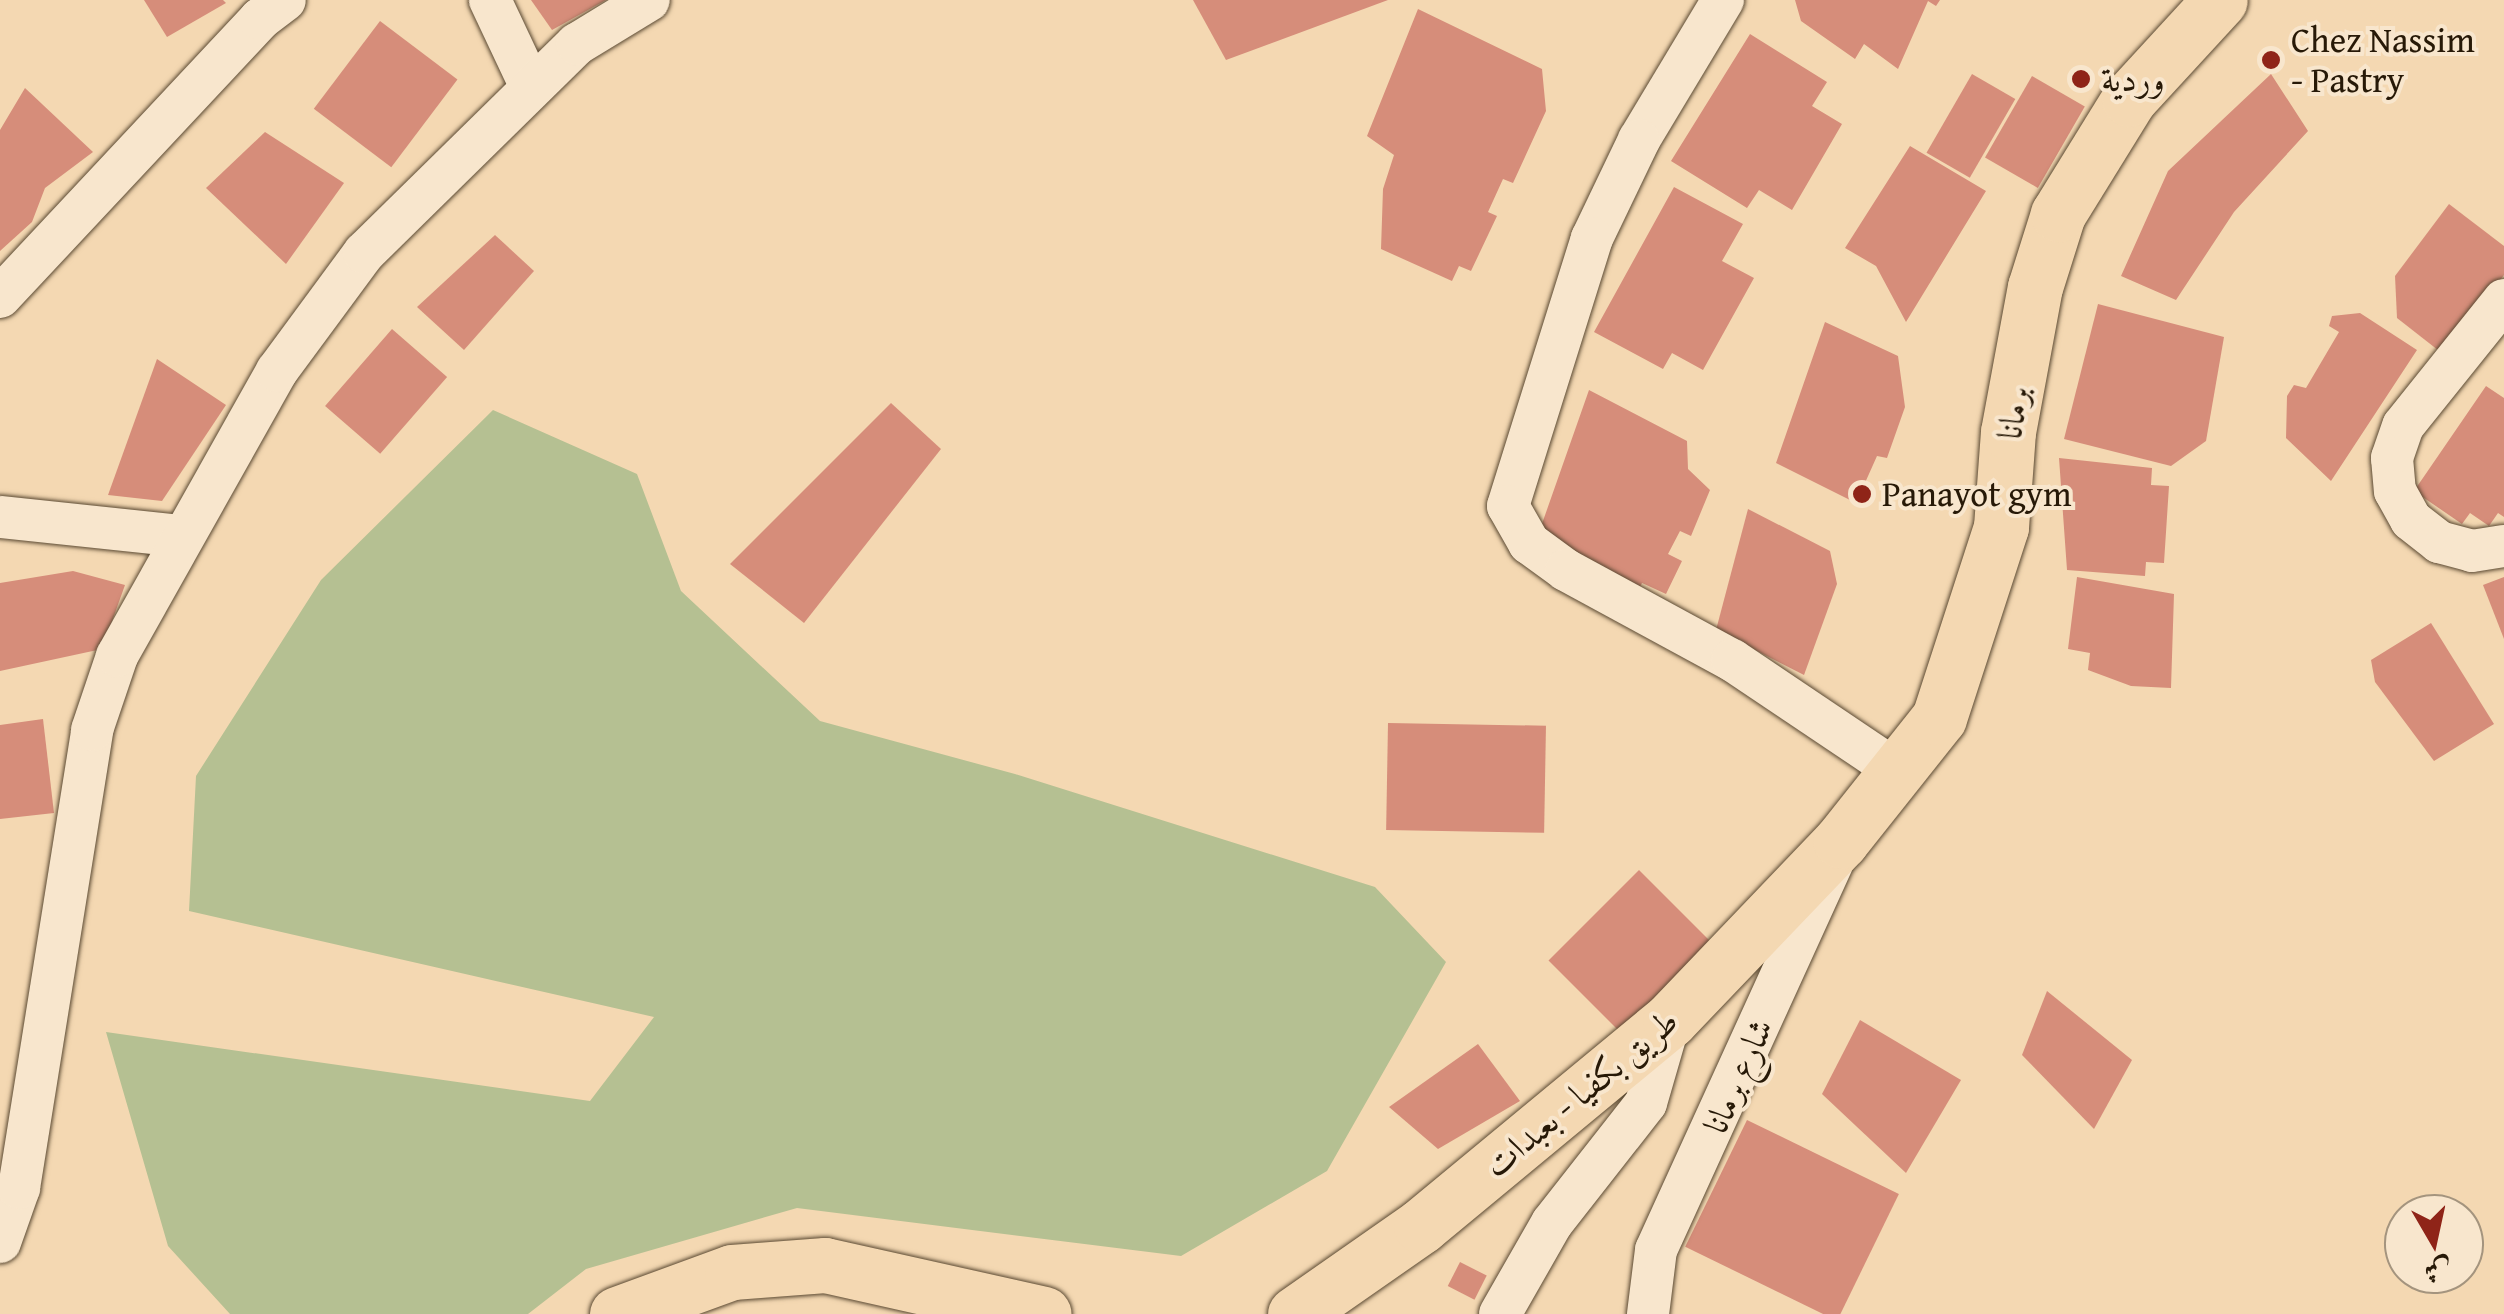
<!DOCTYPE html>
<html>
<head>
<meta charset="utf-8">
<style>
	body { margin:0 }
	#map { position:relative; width:2504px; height:1314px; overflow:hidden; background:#f4d8b2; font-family:"Gentium Book Plus",Amiri,serif }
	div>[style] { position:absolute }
	.green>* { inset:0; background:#b5c092 }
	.building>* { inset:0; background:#d68d7a; transform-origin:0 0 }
	.roads { filter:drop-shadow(0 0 2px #5a4932) drop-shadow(0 0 2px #5a4932) }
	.minor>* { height:42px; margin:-21px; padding:0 21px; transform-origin:21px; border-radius:21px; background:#f8e6cd }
	.major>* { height:55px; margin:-27.5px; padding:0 27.5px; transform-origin:27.5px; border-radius:27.5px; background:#f4d8b2 }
	.dots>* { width:28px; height:28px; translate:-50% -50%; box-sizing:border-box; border:5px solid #f8e6cd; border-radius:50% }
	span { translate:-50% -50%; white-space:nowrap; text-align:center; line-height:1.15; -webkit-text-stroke:8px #f8e6cd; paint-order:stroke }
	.poi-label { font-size:35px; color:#271907 }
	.left { translate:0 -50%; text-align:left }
	.street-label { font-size:35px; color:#271907 }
	.north { position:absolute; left:2384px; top:1194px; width:100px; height:100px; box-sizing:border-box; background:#f8e6cd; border:2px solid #a4947e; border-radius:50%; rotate:171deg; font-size:28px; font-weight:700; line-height:40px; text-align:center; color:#271907 }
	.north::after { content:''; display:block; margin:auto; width:35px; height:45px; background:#8f2418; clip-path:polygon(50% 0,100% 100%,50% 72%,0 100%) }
</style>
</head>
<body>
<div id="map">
	<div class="green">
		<div style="clip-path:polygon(493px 410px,637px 474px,681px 591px,820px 721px,1015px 774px,1375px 887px,1446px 962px,1327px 1171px,1181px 1256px,797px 1208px,586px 1269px,528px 1314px,230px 1314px,168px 1246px,106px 1032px,590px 1101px,654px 1017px,189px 911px,196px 776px,321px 580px)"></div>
	</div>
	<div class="building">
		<div style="clip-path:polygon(144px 0,223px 0,226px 3px,167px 37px)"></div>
		<div style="clip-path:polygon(531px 0,606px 0,552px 30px)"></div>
		<div style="clip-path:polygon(1193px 0,1388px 0,1226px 60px)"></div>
		<div style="clip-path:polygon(1795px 0,1940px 0,1936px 6px,1928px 1px,1898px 69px,1864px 44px,1855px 59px,1801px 21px)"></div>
		<div style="clip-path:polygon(1418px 9px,1542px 69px,1546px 111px,1513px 183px,1503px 179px,1488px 212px,1497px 216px,1471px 271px,1459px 266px,1452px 281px,1381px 249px,1383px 189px,1394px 155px,1367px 136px)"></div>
		<div style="left:380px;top:21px;width:97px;height:110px;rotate:37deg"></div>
		<div style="clip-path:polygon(1750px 34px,1827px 82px,1812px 106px,1842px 124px,1792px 210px,1759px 190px,1747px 208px,1671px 161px)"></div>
		<div style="left:1972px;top:74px;width:50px;height:91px;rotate:30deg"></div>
		<div style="clip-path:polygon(2271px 74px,2308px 131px,2234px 212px,2176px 300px,2121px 276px,2168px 171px)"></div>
		<div style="left:2032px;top:76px;width:61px;height:94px;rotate:30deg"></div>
		<div style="clip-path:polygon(25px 88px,93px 152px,45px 188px,32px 222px,0 251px,0 130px)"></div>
		<div style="clip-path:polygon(265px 132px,344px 183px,286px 264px,206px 188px)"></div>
		<div style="clip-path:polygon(1910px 146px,1986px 191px,1906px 322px,1876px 266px,1845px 248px)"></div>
		<div style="clip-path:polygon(1674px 187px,1743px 224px,1722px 261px,1754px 278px,1703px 370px,1672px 353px,1663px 369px,1594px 332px)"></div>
		<div style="clip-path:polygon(2449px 204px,2504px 246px,2504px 275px,2443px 354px,2397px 318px,2395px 276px)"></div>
		<div style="clip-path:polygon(495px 235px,534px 271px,464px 350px,417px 307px)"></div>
		<div style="clip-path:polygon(2098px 304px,2224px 337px,2206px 441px,2171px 466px,2064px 439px)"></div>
		<div style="clip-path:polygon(2360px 313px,2417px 350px,2331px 481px,2286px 438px,2287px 396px,2294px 385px,2306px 388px,2339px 332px,2329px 326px,2332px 316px)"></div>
		<div style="clip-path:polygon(1825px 322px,1898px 356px,1905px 407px,1887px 458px,1877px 456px,1856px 503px,1776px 463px)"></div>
		<div style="left:392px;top:329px;width:73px;height:102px;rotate:41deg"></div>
		<div style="clip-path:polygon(157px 359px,226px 405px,162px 501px,108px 495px)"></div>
		<div style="clip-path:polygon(2486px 386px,2504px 398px,2504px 517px,2498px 513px,2489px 526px,2470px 513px,2462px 524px,2414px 491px)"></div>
		<div style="clip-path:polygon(1589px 390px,1687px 441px,1688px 469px,1710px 490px,1691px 536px,1680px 531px,1668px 554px,1682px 561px,1666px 594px,1642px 583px,1639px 589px,1537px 538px)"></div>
		<div style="clip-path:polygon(891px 403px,941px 449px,804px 623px,730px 564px)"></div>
		<div style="clip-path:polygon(2059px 458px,2152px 468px,2151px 485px,2169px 486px,2164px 563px,2146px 562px,2145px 576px,2067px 570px)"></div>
		<div style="clip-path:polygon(1748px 509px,1830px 551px,1837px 584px,1804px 675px,1716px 630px)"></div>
		<div style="clip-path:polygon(73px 571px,125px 585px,102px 649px,0 671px,0 583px)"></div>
		<div style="clip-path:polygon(2077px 577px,2174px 594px,2171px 688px,2131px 686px,2088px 670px,2090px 653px,2068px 649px)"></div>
		<div style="clip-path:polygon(2504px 577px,2504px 639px,2483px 585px)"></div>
		<div style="clip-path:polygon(2431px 623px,2494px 724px,2434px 761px,2375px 682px,2371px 660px)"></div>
		<div style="clip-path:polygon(43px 719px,54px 813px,0 819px,0 725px)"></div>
		<div style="left:1388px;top:723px;width:158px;height:107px;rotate:1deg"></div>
		<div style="left:1639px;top:870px;width:105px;height:128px;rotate:45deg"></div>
		<div style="clip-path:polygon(2047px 991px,2132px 1060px,2094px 1129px,2022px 1055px)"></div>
		<div style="clip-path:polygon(1860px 1020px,1961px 1080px,1906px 1173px,1822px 1094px)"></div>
		<div style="clip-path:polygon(1478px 1044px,1520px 1101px,1438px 1149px,1389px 1107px)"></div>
		<div style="left:1747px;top:1120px;width:169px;height:141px;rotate:26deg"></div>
		<div style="left:1460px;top:1262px;width:30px;height:27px;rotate:27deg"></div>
	</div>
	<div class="roads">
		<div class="minor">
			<div style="left:490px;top:0;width:96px;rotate:64.8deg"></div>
			<div style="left:1723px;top:0;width:163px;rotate:121deg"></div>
			<div style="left:1639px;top:140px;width:109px;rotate:115.6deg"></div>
			<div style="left:1592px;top:238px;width:281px;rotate:107.4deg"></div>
			<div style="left:1508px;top:506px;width:43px;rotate:60.4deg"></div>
			<div style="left:1529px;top:543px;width:46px;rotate:36.1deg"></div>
			<div style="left:1566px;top:570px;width:189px;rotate:28.5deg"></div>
			<div style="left:1732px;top:660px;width:202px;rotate:33.9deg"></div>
			<div style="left:0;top:297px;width:381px;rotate:-46.9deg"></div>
			<div style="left:260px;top:19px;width:31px;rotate:-37deg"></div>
			<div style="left:2504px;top:300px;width:161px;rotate:128.7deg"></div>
			<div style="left:2403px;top:426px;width:34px;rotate:109deg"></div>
			<div style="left:2392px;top:458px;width:33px;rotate:85deg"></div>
			<div style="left:2395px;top:491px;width:33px;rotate:61deg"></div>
			<div style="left:2411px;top:520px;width:36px;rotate:38deg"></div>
			<div style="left:2439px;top:542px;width:34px;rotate:15deg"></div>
			<div style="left:2472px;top:551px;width:32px;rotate:-9deg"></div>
			<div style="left:0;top:517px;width:181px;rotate:6deg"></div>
			<div style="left:0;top:1242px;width:57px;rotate:-70.6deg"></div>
			<div style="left:19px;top:1188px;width:464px;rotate:-80.9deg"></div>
			<div style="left:92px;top:730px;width:78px;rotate:-71.3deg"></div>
			<div style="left:117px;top:656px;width:327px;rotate:-60.7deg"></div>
			<div style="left:277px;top:371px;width:147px;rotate:-53.6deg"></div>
			<div style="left:364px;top:253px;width:298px;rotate:-44.5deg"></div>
			<div style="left:577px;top:44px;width:84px;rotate:-31.4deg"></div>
			<div style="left:1500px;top:1314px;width:105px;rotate:-60.3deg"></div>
			<div style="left:1552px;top:1223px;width:152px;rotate:-51.9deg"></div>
			<div style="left:1646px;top:1103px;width:86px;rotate:-73.9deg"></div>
			<div style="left:1648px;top:1314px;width:64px;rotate:-82.9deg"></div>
			<div style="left:1656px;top:1250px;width:425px;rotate:-65.5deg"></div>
		</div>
		<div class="major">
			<div style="left:617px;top:1314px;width:122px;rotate:-20.1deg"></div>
			<div style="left:732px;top:1272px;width:93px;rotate:-4.3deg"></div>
			<div style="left:825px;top:1265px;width:224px;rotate:12.6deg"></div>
			<div style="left:1295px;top:1314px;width:154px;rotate:-34.9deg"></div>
			<div style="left:1421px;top:1226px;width:323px;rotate:-39.6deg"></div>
			<div style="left:1670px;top:1020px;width:248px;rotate:-46.3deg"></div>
			<div style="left:1841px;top:841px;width:157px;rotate:-51.5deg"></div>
			<div style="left:1939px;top:718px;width:201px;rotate:-72deg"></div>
			<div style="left:2001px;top:527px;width:95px;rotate:-85.8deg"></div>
			<div style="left:2008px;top:432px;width:147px;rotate:-79.5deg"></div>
			<div style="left:2035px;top:287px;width:77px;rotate:-72.5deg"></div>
			<div style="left:2058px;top:214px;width:135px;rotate:-58.3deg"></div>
			<div style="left:2129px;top:99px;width:134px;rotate:-47.4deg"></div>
		</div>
	</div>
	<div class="dots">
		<div style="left:2271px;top:60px;background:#8f2418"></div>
		<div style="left:2081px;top:79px;background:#8f2418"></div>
		<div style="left:1862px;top:494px;background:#8f2418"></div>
	</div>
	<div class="poi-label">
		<span class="left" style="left:2291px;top:60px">Chez Nassim<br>- Pastry</span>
		<span class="left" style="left:2101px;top:79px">وردية</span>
		<span class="left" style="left:1882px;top:494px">Panayot gym</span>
	</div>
	<div class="street-label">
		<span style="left:2013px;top:413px;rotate:-81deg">برمانا</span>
		<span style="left:1738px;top:1076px;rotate:-66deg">شارع برمانا</span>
		<span style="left:1581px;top:1093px;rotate:-40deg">طريق بكفيا - بعبدات</span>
	</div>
	<div class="north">ش</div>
</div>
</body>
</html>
